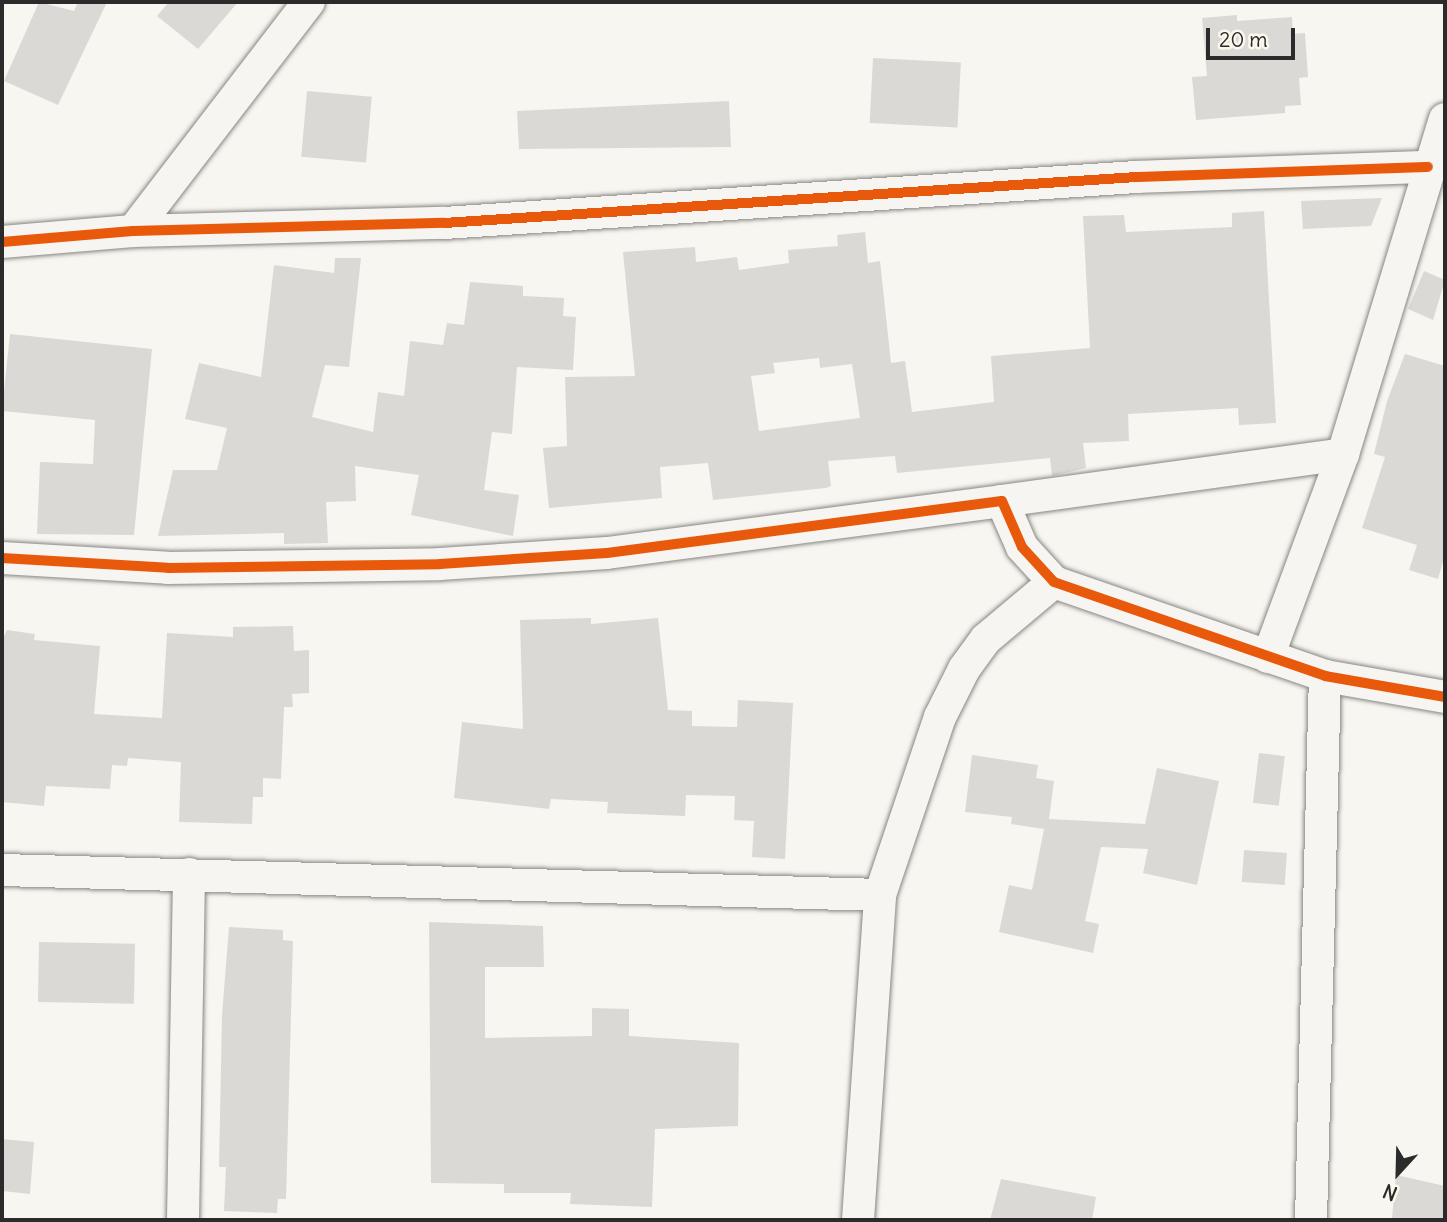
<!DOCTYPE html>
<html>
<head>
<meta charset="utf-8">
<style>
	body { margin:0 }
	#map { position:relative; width:1447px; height:1222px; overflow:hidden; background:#f8f6f0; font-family:Delius,sans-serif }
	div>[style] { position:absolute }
	.building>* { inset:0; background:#dbd9d6; transform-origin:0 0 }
	.roads { filter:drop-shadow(0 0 2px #878684) drop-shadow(0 0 2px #878684) }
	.minor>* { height:32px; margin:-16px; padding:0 16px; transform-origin:16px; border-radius:16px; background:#f6f5f1 }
	.cycleway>* { height:10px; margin:-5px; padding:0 5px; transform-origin:5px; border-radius:5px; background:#e8590c }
	span { translate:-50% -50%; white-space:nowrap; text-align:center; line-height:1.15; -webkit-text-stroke:5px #fbf7ec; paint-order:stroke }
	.frame { position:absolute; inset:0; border:4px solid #2b2b2b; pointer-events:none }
	.north { position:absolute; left:1363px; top:1138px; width:70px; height:70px; -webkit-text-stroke:5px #fbf7ec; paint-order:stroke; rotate:202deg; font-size:19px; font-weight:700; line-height:28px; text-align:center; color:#2b2b2b }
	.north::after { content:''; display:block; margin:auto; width:24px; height:32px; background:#2b2b2b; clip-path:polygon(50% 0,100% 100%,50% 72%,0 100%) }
	.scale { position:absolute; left:1206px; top:28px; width:89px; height:32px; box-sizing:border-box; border:4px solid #2b2b2b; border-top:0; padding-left:9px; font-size:21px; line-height:24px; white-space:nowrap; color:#2b2b2b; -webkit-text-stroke:5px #fbf7ec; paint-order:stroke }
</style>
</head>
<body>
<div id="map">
	<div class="building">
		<div style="clip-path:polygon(39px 2px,74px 11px,78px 2px,107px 2px,58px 105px,4px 81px)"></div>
		<div style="clip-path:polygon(169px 2px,238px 2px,198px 49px,157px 16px)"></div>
		<div style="clip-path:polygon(1237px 15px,1237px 21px,1292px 17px,1293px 34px,1305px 33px,1308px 77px,1299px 78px,1301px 105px,1285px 106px,1285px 113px,1196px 120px,1192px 77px,1207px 76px,1202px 18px)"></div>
		<div style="left:873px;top:58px;width:88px;height:65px;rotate:3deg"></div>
		<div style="left:307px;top:91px;width:65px;height:66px;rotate:5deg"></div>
		<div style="clip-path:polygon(729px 101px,731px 147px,519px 149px,517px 111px)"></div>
		<div style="clip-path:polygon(1382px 198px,1371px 226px,1303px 229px,1301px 201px)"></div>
		<div style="clip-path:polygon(evenodd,1264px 211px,1276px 423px,1239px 425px,1238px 408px,1128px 414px,1129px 441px,1083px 443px,1086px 468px,1052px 476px,1050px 458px,897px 473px,895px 456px,828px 461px,831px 486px,826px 488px,713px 500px,708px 463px,660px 467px,662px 498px,549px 508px,543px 448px,567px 446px,565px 377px,635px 376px,623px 252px,695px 247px,696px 262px,737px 257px,739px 270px,789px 263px,788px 250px,838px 246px,837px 235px,865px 232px,868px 263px,880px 261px,891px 363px,905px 361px,912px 412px,994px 402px,991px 356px,1090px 348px,1083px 216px,1124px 215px,1126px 232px,1232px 227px,1232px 213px,1264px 211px,819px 358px,820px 368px,852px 364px,860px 418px,759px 431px,751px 376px,775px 373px,773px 363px,819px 358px)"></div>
		<div style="clip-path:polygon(335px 258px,361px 258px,349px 367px,325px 365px,312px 417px,373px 432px,378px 392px,404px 396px,410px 341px,443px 345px,447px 323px,464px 325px,470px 282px,523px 286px,523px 296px,564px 298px,563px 316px,576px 317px,573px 370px,517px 367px,512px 434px,492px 432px,484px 490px,519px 495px,513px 536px,411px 515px,419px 475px,355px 466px,356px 501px,326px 502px,328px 543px,284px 544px,284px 533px,158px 536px,173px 470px,217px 470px,227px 428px,185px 419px,199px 363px,261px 377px,274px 265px,334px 273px)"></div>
		<div style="clip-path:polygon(1424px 271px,1445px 280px,1433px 320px,1408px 309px)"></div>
		<div style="clip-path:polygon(10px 334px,152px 349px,134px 535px,37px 534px,40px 462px,93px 464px,95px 420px,2px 411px)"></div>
		<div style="clip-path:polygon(1405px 354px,1445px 366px,1445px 555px,1438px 579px,1409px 570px,1417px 545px,1362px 528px,1385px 457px,1374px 454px,1387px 401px)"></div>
		<div style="clip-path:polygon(591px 618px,591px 624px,658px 618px,668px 710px,692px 711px,692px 726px,737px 727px,738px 700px,793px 703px,785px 859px,752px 857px,754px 821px,734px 820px,735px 796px,686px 795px,685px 816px,607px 813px,608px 802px,551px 799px,549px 809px,454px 798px,462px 722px,523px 729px,520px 620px)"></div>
		<div style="clip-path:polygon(293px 626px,294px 651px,309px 650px,309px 693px,292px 694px,293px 707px,284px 707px,281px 779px,263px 778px,263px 797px,253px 797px,252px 824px,179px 822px,181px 762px,128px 758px,127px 766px,112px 765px,110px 789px,46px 786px,44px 806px,2px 802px,2px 640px,7px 630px,35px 634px,34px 640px,100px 646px,94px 714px,162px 718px,167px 633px,233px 637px,233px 627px)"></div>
		<div style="left:1259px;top:753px;width:26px;height:50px;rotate:7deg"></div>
		<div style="clip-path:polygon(972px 755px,1038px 765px,1036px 778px,1054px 781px,1049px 819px,1145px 824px,1157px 768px,1219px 781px,1197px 885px,1143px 873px,1148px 849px,1101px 847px,1085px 921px,1099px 924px,1093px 953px,999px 932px,1009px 885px,1032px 890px,1044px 829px,1011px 824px,1012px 817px,965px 812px)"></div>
		<div style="left:1244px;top:850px;width:43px;height:32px;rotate:4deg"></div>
		<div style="clip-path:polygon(429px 922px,543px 926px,544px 967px,485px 967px,485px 1038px,592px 1036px,592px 1008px,629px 1009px,629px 1036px,739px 1043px,738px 1126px,655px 1129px,652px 1207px,570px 1204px,571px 1193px,504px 1193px,504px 1184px,431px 1183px)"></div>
		<div style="clip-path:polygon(229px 927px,283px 930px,283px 940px,293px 941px,286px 1199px,278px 1199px,277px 1213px,224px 1211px,226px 1167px,219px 1167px,222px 1015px)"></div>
		<div style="left:39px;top:942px;width:96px;height:60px;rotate:1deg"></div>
		<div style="clip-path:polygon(2px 1139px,34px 1142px,30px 1194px,2px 1191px)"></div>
		<div style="clip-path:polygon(1396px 1175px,1445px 1186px,1445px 1220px,1392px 1218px)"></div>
		<div style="clip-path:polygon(1001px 1179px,1096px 1197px,1092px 1220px,990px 1220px)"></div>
	</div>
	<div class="roads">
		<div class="minor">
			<div style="left:133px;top:231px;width:289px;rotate:-52.5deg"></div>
			<div style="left:2px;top:242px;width:131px;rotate:-4.8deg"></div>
			<div style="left:133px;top:231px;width:311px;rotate:-1.5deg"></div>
			<div style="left:444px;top:223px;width:694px;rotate:-3.8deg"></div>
			<div style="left:1136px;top:177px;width:292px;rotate:-2deg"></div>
			<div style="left:1002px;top:501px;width:344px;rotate:-7.8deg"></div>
			<div style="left:2px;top:558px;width:166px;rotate:3.4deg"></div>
			<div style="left:168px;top:568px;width:272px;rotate:-0.8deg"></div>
			<div style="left:440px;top:564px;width:167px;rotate:-3.8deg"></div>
			<div style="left:607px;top:553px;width:398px;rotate:-7.5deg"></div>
			<div style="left:1002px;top:501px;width:50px;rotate:66.5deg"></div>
			<div style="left:1022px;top:547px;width:47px;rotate:47.6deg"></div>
			<div style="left:1054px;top:582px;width:287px;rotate:19.1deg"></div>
			<div style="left:1325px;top:676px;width:122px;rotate:9.9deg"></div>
			<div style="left:1268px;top:657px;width:216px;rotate:-69.7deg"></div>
			<div style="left:1343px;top:454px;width:350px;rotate:-73.1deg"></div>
			<div style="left:2px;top:870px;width:878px;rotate:1.63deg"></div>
			<div style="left:183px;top:1220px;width:346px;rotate:-89deg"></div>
			<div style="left:858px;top:1220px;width:326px;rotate:-86.1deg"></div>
			<div style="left:880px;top:895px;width:188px;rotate:-71.4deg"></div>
			<div style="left:940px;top:717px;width:54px;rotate:-63.4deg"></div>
			<div style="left:964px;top:669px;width:37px;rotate:-54deg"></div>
			<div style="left:986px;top:639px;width:89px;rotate:-40deg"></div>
			<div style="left:1311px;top:1220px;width:544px;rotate:-88.53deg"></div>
		</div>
	</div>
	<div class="cycleway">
		<div style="left:2px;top:242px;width:131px;rotate:-4.8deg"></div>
		<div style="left:133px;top:231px;width:311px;rotate:-1.5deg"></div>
		<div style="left:444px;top:223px;width:694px;rotate:-3.8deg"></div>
		<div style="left:1136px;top:177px;width:292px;rotate:-2deg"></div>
		<div style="left:2px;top:558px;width:166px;rotate:3.4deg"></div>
		<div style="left:168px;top:568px;width:272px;rotate:-0.8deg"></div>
		<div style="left:440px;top:564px;width:167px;rotate:-3.8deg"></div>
		<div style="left:607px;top:553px;width:398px;rotate:-7.5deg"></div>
		<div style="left:1002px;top:501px;width:50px;rotate:66.5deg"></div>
		<div style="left:1022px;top:547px;width:47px;rotate:47.6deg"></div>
		<div style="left:1054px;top:582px;width:287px;rotate:19.1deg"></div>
		<div style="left:1325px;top:676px;width:122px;rotate:9.9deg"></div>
	</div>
	<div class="frame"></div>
	<div class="north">N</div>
	<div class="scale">20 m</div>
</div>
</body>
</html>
